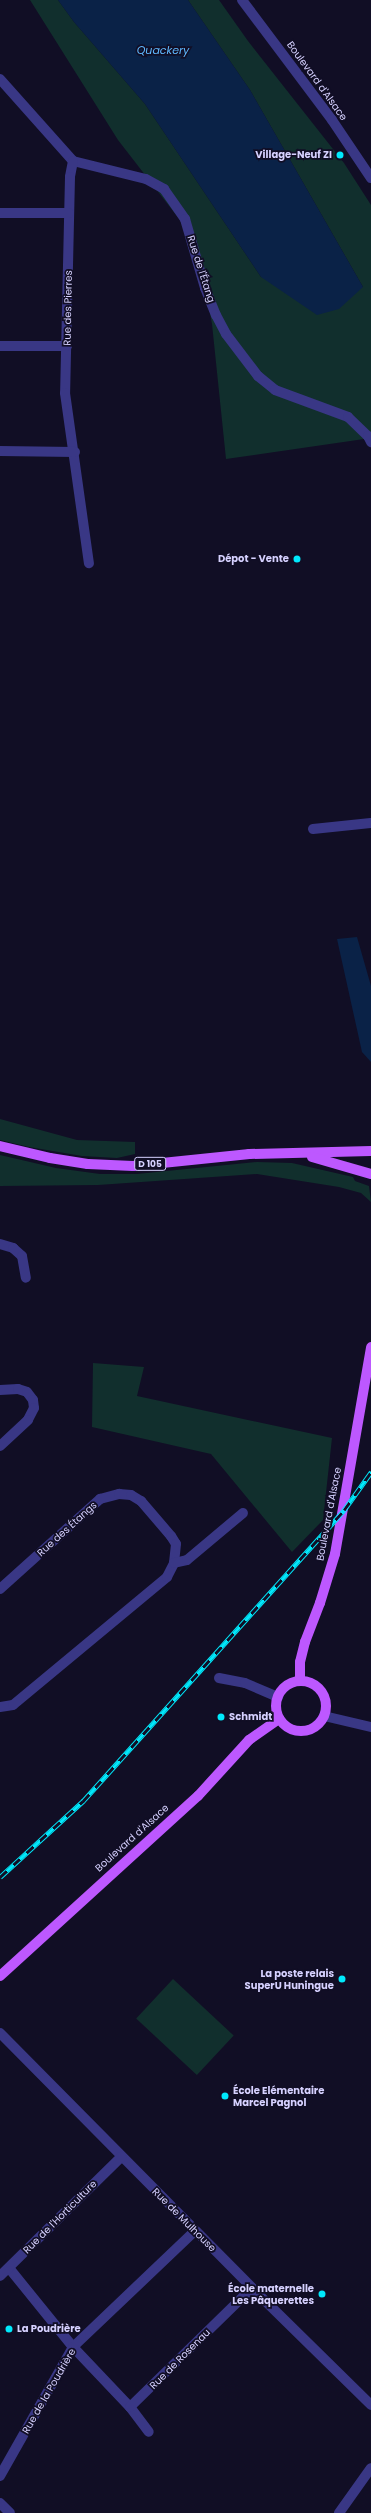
<!DOCTYPE html>
<html>
<head>
<meta charset="utf-8">
<style>
	body { margin:0 }
	#map { position:relative; width:371px; height:2513px; overflow:hidden; background:#110e25; font-family:Poppins,sans-serif }
	div>[style] { position:absolute }
	.green>* { inset:0; background:#112f2d; transform-origin:0 0 }
	.water>* { inset:0; background:#0a2247 }
	.minor>* { height:10px; margin:-5px; padding:0 5px; transform-origin:5px; border-radius:5px; background:#393785 }
	.major>* { height:10px; margin:-5px; padding:0 5px; transform-origin:5px; border-radius:5px; background:#bd58ff }
	.major>.ring { margin:-5px; padding:0; box-sizing:content-box; background:none; border:10px solid #bd58ff; border-radius:50% }
	.rail>* { height:4.5px; margin-top:-2.25px; transform-origin:0; background:repeating-linear-gradient(90deg,#110e25 0 9px,#00e9fc 0 18px); box-sizing:border-box; border-block:1px solid #00e9fc }
	.dots>* { width:11px; height:11px; translate:-50% -50%; box-sizing:border-box; border:2px solid #110e25; border-radius:50% }
	span { translate:-50% -50%; white-space:nowrap; text-align:center; line-height:1.15; -webkit-text-stroke:3.5px #110e25; paint-order:stroke }
	.shield-label span { padding:1px 3px; background:#110e25; border:1px solid; border-radius:3px; -webkit-text-stroke-width:0 }
	.shield-label { font-size:9px; color:#d6d1ff; font-weight:700 }
	.street-label { font-size:10px; color:#d6d1ff }
	.poi-label { font-size:10px; color:#d6d1ff; font-weight:700 }
	.right { translate:-100% -50%; text-align:right }
	.left { translate:0 -50%; text-align:left }
	.water-label { font-size:11px; color:#5fb9ff; font-style:italic }
</style>
</head>
<body>
<div id="map">
	<div class="green">
		<div style="clip-path:polygon(30px 0,58px 0,74px 22px,145px 104px,261px 277px,363px 287px,250px 90px,188px 0,219px 0,248px 41px,344px 163px,371px 205px,371px 438px,226px 459px,212px 324px,197px 242px,118px 140px)"></div>
		<div style="clip-path:polygon(0 1119px,77px 1140px,135px 1142px,135px 1154px,117px 1158px,82px 1156px,29px 1147px,0 1140px)"></div>
		<div style="clip-path:polygon(0 1155px,56px 1168px,100px 1174px,137px 1174px,257px 1162px,292px 1163px,353px 1177px,355px 1181px,369px 1186px,371px 1202px,361px 1193px,339px 1187px,257px 1174px,98px 1185px,0 1186px)"></div>
		<div style="clip-path:polygon(93px 1363px,144px 1367px,137px 1396px,332px 1438px,323px 1520px,292px 1552px,211px 1454px,92px 1427px)"></div>
		<div style="left:173px;top:1979px;width:83px;height:54px;rotate:43deg"></div>
	</div>
	<div class="water">
		<div style="clip-path:polygon(58px 0,188px 0,250px 90px,363px 287px,339px 309px,317px 315px,261px 277px,145px 104px,74px 22px)"></div>
		<div style="clip-path:polygon(357px 937px,371px 986px,371px 1062px,362px 1052px,337px 939px)"></div>
	</div>
	<div class="minor">
		<div style="left:242px;top:0;width:150px;rotate:53.1deg"></div>
		<div style="left:332px;top:120px;width:70px;rotate:56.1deg"></div>
		<div style="left:0;top:79px;width:110px;rotate:48.3deg"></div>
		<div style="left:73px;top:161px;width:75px;rotate:13.9deg"></div>
		<div style="left:146px;top:179px;width:21px;rotate:29deg"></div>
		<div style="left:164px;top:189px;width:37px;rotate:55deg"></div>
		<div style="left:185px;top:219px;width:72px;rotate:73.8deg"></div>
		<div style="left:205px;top:288px;width:29px;rotate:68deg"></div>
		<div style="left:216px;top:315px;width:21px;rotate:62deg"></div>
		<div style="left:226px;top:334px;width:53px;rotate:52.7deg"></div>
		<div style="left:258px;top:376px;width:22px;rotate:39deg"></div>
		<div style="left:275px;top:390px;width:78px;rotate:20.3deg"></div>
		<div style="left:348px;top:417px;width:28px;rotate:44deg"></div>
		<div style="left:368px;top:436px;width:7px;rotate:63deg"></div>
		<div style="left:73px;top:161px;width:16px;rotate:101deg"></div>
		<div style="left:70px;top:177px;width:216px;rotate:91.3deg"></div>
		<div style="left:65px;top:393px;width:172px;rotate:82deg"></div>
		<div style="left:0;top:213px;width:69px"></div>
		<div style="left:0;top:346px;width:67px"></div>
		<div style="left:0;top:451px;width:75px;rotate:0.8deg"></div>
		<div style="left:313px;top:829px;width:58px;rotate:-5.9deg"></div>
		<div style="left:0;top:1244px;width:14px;rotate:17deg"></div>
		<div style="left:13px;top:1248px;width:12px;rotate:42deg"></div>
		<div style="left:22px;top:1256px;width:22px;rotate:80deg"></div>
		<div style="left:0;top:1390px;width:18px;rotate:-3deg"></div>
		<div style="left:18px;top:1389px;width:9px;rotate:18deg"></div>
		<div style="left:27px;top:1392px;width:10px;rotate:53deg"></div>
		<div style="left:33px;top:1400px;width:8px;rotate:83deg"></div>
		<div style="left:34px;top:1408px;width:13px;rotate:117deg"></div>
		<div style="left:28px;top:1420px;width:38px;rotate:137deg"></div>
		<div style="left:0;top:1589px;width:135px;rotate:-42deg"></div>
		<div style="left:100px;top:1499px;width:20px;rotate:-15deg"></div>
		<div style="left:119px;top:1494px;width:12px;rotate:5deg"></div>
		<div style="left:131px;top:1495px;width:12px;rotate:31deg"></div>
		<div style="left:141px;top:1501px;width:46px;rotate:49.4deg"></div>
		<div style="left:171px;top:1536px;width:9px;rotate:58deg"></div>
		<div style="left:176px;top:1544px;width:19px;rotate:96deg"></div>
		<div style="left:219px;top:1678px;width:26px;rotate:11deg"></div>
		<div style="left:245px;top:1683px;width:36px;rotate:23deg"></div>
		<div style="left:0;top:1707px;width:13px;rotate:-9deg"></div>
		<div style="left:13px;top:1705px;width:200px;rotate:-39.7deg"></div>
		<div style="left:167px;top:1577px;width:16px;rotate:-63deg"></div>
		<div style="left:174px;top:1563px;width:13px;rotate:-13deg"></div>
		<div style="left:187px;top:1560px;width:73px;rotate:-40deg"></div>
		<div style="left:324px;top:1716px;width:48px;rotate:13.2deg"></div>
		<div style="left:0;top:2033px;width:359px;rotate:45.3deg"></div>
		<div style="left:252px;top:2288px;width:167px;rotate:44.5deg"></div>
		<div style="left:9px;top:2268px;width:102px;rotate:51deg"></div>
		<div style="left:73px;top:2347px;width:83px;rotate:46.5deg"></div>
		<div style="left:130px;top:2407px;width:31px;rotate:53deg"></div>
		<div style="left:0;top:2276px;width:170px;rotate:-44.5deg"></div>
		<div style="left:130px;top:2407px;width:170px;rotate:-44.3deg"></div>
		<div style="left:0;top:2476px;width:148px;rotate:-60.5deg"></div>
		<div style="left:73px;top:2347px;width:168px;rotate:-43.6deg"></div>
		<div style="left:0;top:2503px;width:14px;rotate:45deg"></div>
		<div style="left:339px;top:2513px;width:55px;rotate:-54.6deg"></div>
	</div>
	<div class="major">
		<div style="left:0;top:1146px;width:51px;rotate:13.5deg"></div>
		<div style="left:50px;top:1158px;width:38px;rotate:9deg"></div>
		<div style="left:88px;top:1164px;width:45px;rotate:2.5deg"></div>
		<div style="left:133px;top:1166px;width:117px;rotate:-5.9deg"></div>
		<div style="left:249px;top:1154px;width:122px;rotate:-1.4deg"></div>
		<div style="left:312px;top:1157px;width:61px;rotate:16.1deg"></div>
		<div class="ring" style="left:276px;top:1681px;width:40px;height:40px"></div>
		<div style="left:300px;top:1681px;width:19px;rotate:-90deg"></div>
		<div style="left:300px;top:1662px;width:21px;rotate:-76deg"></div>
		<div style="left:305px;top:1642px;width:42px;rotate:-69deg"></div>
		<div style="left:320px;top:1603px;width:51px;rotate:-73deg"></div>
		<div style="left:335px;top:1554px;width:210px;rotate:-80.1deg"></div>
		<div style="left:0;top:1976px;width:268px;rotate:-42.3deg"></div>
		<div style="left:198px;top:1796px;width:76px;rotate:-47.7deg"></div>
		<div style="left:249px;top:1740px;width:37px;rotate:-35deg"></div>
	</div>
	<div class="rail">
		<div style="left:0;top:1877px;width:113px;rotate:-42.5deg"></div>
		<div style="left:83px;top:1801px;width:391px;rotate:-48.1deg"></div>
		<div style="left:344px;top:1510px;width:47px;rotate:-54.6deg"></div>
	</div>
	<div class="dots">
		<div style="left:340px;top:155px;background:#00e9fc"></div>
		<div style="left:297px;top:559px;background:#00e9fc"></div>
		<div style="left:221px;top:1717px;background:#00e9fc"></div>
		<div style="left:342px;top:1979px;background:#00e9fc"></div>
		<div style="left:225px;top:2096px;background:#00e9fc"></div>
		<div style="left:322px;top:2294px;background:#00e9fc"></div>
		<div style="left:9px;top:2329px;background:#00e9fc"></div>
	</div>
	<div class="shield-label">
		<span style="left:150px;top:1164px">D 105</span>
	</div>
	<div class="street-label">
		<span style="left:317px;top:81px;rotate:54deg">Boulevard d'Alsace</span>
		<span style="left:201px;top:269px;rotate:72deg">Rue de l'Étang</span>
		<span style="left:68px;top:308px;rotate:-89deg">Rue des Pierres</span>
		<span style="left:329px;top:1514px;rotate:-79deg">Boulevard d'Alsace</span>
		<span style="left:67px;top:1529px;rotate:-42deg">Rue des Étangs</span>
		<span style="left:132px;top:1838px;rotate:-42deg">Boulevard d'Alsace</span>
		<span style="left:60px;top:2217px;rotate:-45deg">Rue de l'Horticulture</span>
		<span style="left:184px;top:2220px;rotate:45deg">Rue de Mulhouse</span>
		<span style="left:180px;top:2359px;rotate:-45deg">Rue de Rosenau</span>
		<span style="left:49px;top:2391px;rotate:-60deg">Rue de la Poudrière</span>
	</div>
	<div class="poi-label">
		<span class="right" style="left:332px;top:155px">Village-Neuf ZI</span>
		<span class="right" style="left:289px;top:559px">Dépot - Vente</span>
		<span class="left" style="left:229px;top:1717px">Schmidt</span>
		<span class="right" style="left:334px;top:1979px">La poste relais<br>SuperU Huningue</span>
		<span class="left" style="left:233px;top:2096px">École Elémentaire<br>Marcel Pagnol</span>
		<span class="right" style="left:314px;top:2294px">École maternelle<br>Les Pâquerettes</span>
		<span class="left" style="left:17px;top:2329px">La Poudrière</span>
	</div>
	<div class="water-label">
		<span style="left:163px;top:50px">Quackery</span>
	</div>
</div>
</body>
</html>
